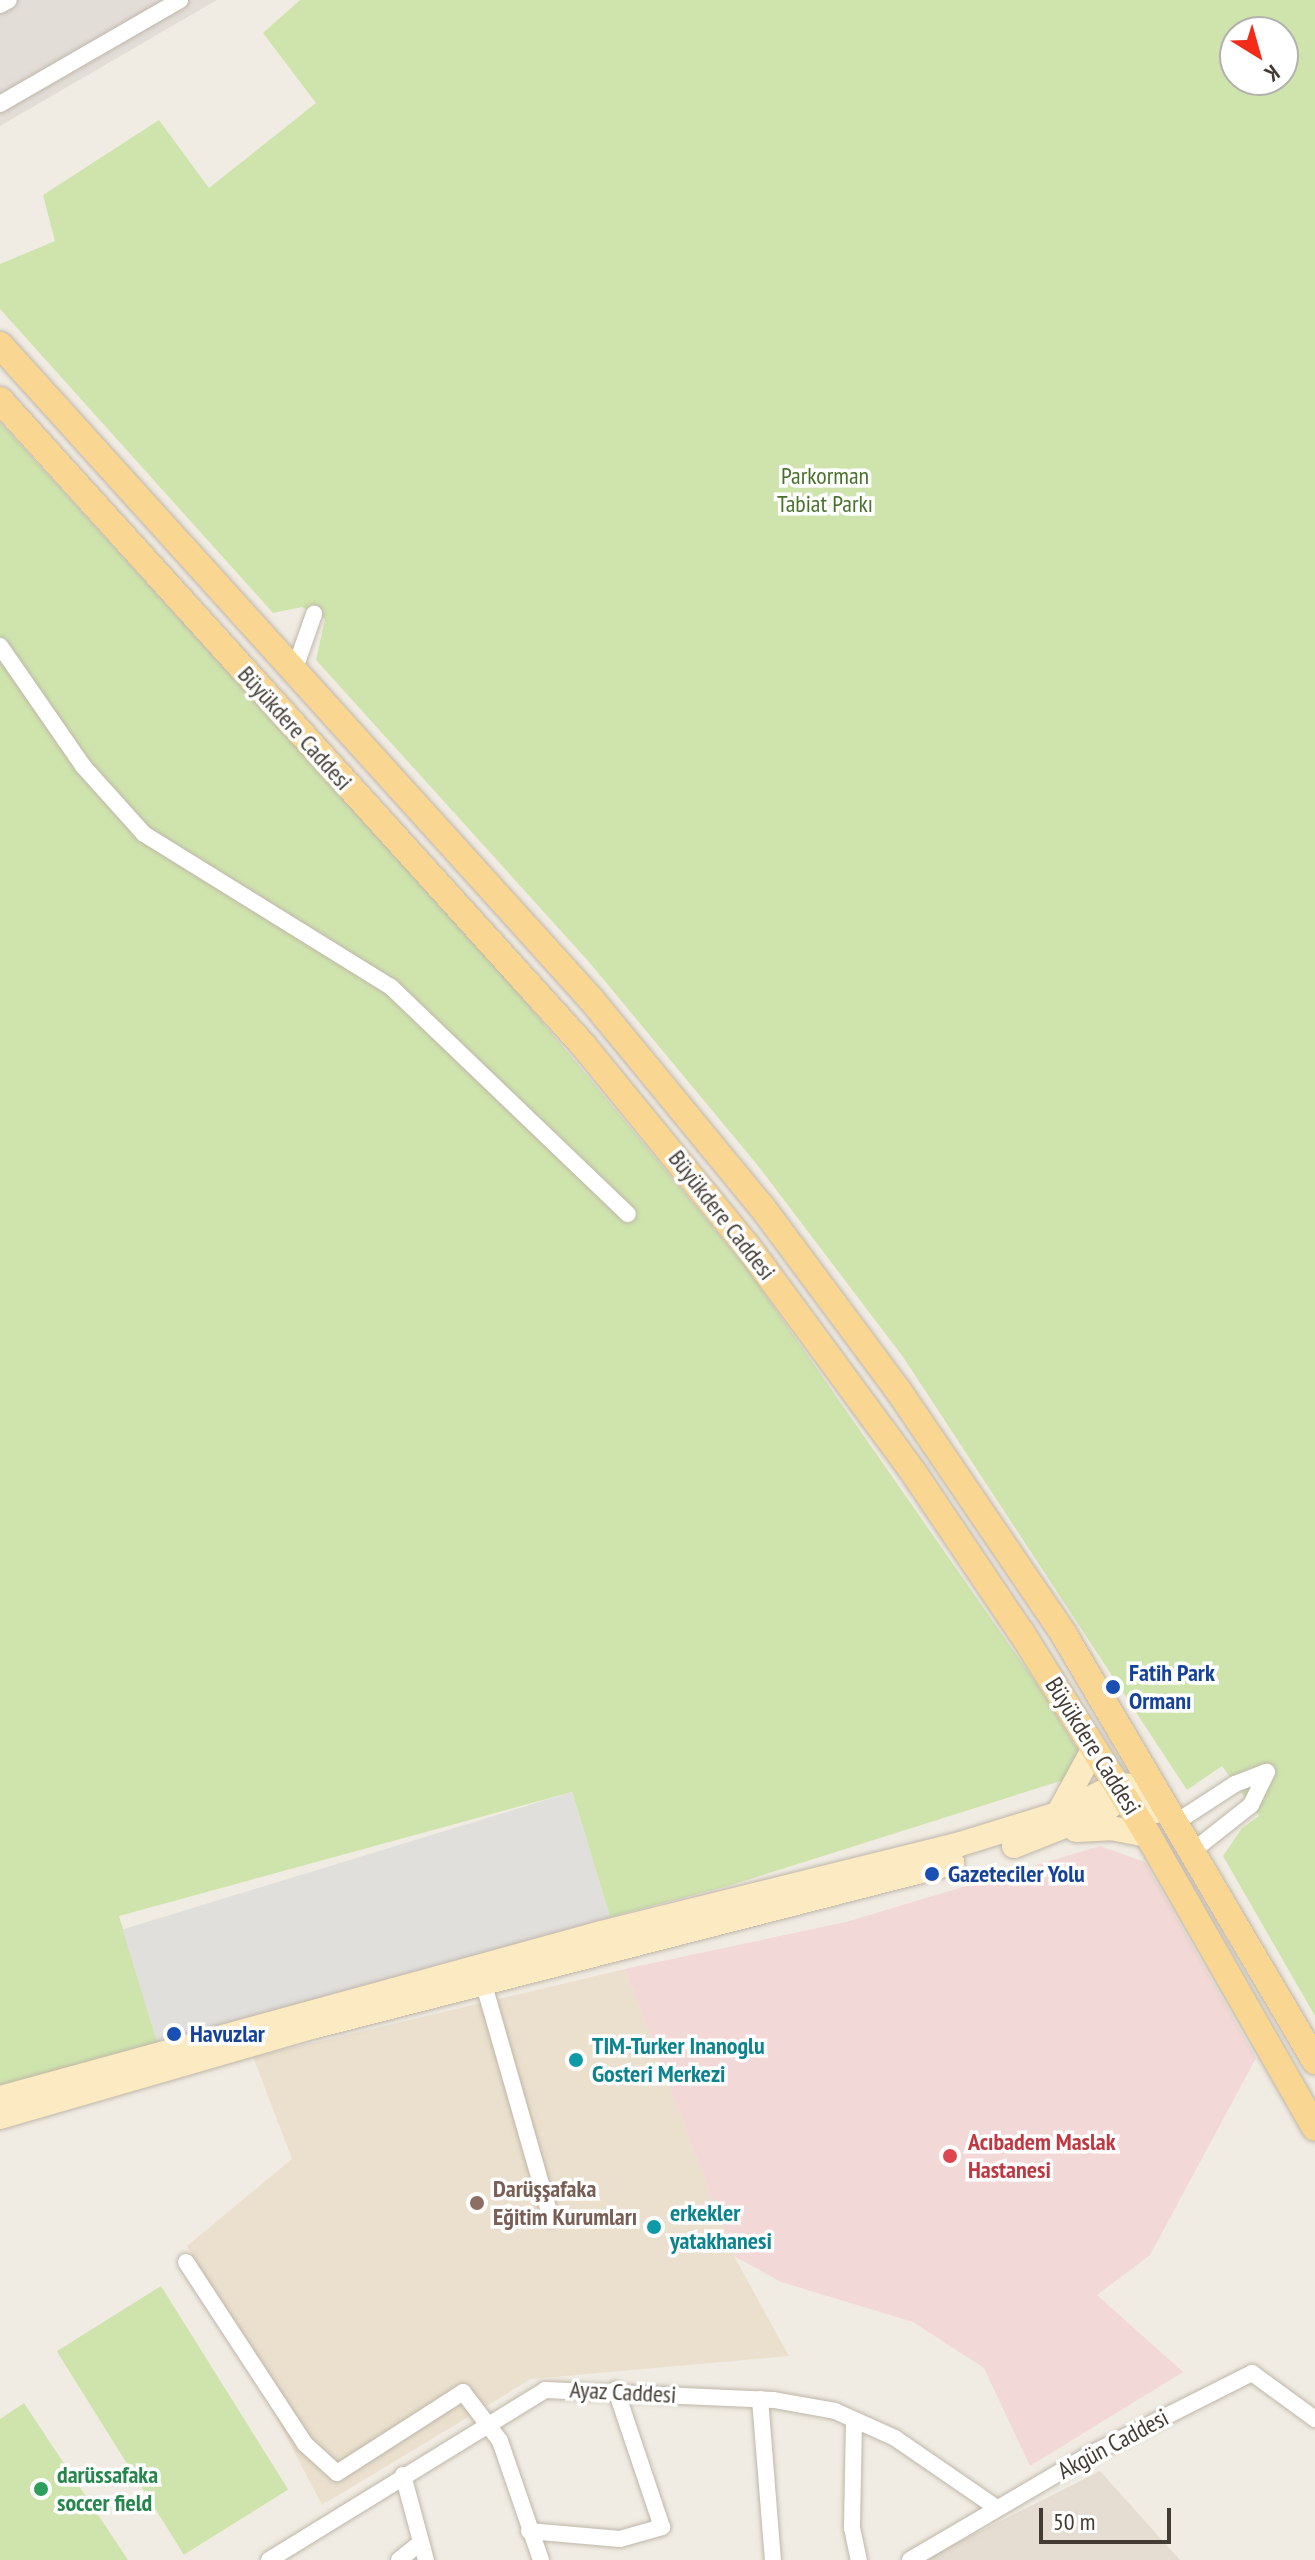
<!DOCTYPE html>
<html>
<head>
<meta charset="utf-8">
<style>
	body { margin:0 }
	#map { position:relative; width:1315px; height:2560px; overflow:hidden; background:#f1ece3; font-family:"PT Sans Narrow",sans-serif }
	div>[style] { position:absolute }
	.residential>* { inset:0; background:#e5ddd1 }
	.industrial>* { inset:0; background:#e3ddd8 }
	.education>* { inset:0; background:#eae0cd }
	.medical>* { inset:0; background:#f2d8d6 }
	.green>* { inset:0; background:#cfe4ad; transform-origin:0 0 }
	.parking>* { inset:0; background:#e1dfdc; transform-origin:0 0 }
	.roads { filter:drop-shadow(0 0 2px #bfb6a9) drop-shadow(0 0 2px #bfb6a9) }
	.street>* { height:16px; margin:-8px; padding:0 8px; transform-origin:8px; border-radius:8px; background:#fff }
	.secondary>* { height:24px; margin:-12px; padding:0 12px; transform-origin:12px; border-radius:12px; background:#fceac2 }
	.primary>* { height:26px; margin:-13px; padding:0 13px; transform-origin:13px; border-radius:13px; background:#fad693 }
	.dots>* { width:22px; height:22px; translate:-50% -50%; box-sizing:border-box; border:4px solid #fff; border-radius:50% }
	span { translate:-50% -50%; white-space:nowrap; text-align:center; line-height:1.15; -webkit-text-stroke:7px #fff; paint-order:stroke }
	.park-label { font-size:24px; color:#49712a }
	.street-label { font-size:24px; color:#423c34 }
	.transit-label { font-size:24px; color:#164399; font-weight:700 }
	.left { translate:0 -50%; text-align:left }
	.culture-label { font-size:24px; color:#0d838f; font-weight:700 }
	.health-label { font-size:24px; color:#be3a42; font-weight:700 }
	.education-label { font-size:24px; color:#785e54; font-weight:700 }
	.leisure-label { font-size:24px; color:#27864d; font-weight:700 }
	.north { position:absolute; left:1219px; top:16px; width:80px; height:80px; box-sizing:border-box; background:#fff; border:2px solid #b3b1ae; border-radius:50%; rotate:143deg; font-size:22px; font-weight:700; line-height:32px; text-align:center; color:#423c34 }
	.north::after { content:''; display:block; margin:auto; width:28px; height:36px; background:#f22c19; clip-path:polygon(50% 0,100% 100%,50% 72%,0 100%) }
	.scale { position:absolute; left:1039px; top:2508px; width:132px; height:36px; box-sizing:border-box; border:4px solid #423c34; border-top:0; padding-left:10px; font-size:24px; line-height:28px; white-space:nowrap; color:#423c34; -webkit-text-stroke:6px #fff; paint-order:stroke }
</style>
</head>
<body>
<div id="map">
	<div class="residential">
		<div style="clip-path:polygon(1100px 2471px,1180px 2560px,923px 2560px)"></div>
	</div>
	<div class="industrial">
		<div style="clip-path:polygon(0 0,217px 0,0 126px)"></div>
	</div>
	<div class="education">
		<div style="clip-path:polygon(625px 1969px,734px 2256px,789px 2356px,531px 2379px,322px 2505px,187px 2246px,292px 2159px,253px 2057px)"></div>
	</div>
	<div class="medical">
		<div style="clip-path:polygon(1100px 1846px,1145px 1862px,1256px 2058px,1150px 2255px,1097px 2295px,1183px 2372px,1030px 2466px,984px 2368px,913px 2322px,781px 2282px,734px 2256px,625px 1969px,846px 1922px)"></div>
	</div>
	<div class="green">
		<div style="clip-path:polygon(evenodd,300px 0,1315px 0,1315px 2016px,1223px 1856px,1242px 1828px,1259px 1816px,1222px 1766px,1187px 1790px,903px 1357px,759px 1167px,589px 962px,316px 660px,325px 619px,302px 607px,273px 613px,0 309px,0 264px,55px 241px,43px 195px,159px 120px,209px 188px,316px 103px,263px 33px,300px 0,1235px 32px,1283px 32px,1283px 80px,1235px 80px,1235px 32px)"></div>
		<div style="clip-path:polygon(0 422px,496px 966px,746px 1267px,1043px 1693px,1078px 1751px,1067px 1779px,728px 1886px,610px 1917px,572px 1792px,119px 1916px,159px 2046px,0 2098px)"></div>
		<div style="left:161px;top:2286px;width:240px;height:123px;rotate:58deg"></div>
		<div style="clip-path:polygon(24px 2403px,128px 2560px,0 2560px,0 2419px)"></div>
	</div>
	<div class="parking">
		<div style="left:572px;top:1792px;width:131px;height:470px;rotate:73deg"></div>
	</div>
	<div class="roads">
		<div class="street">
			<div style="left:0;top:5px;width:10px;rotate:-29deg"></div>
			<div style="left:0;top:104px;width:208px;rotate:-30deg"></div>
			<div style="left:0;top:646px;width:146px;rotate:55.3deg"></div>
			<div style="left:83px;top:766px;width:91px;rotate:48.1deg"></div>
			<div style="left:144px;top:834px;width:291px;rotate:31.8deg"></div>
			<div style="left:391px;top:987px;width:328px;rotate:43.8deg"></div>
			<div style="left:293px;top:674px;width:64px;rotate:-70.7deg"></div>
			<div style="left:1178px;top:1821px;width:68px;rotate:-33deg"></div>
			<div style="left:1235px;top:1784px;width:34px;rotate:-21deg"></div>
			<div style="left:1267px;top:1772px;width:37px;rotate:116deg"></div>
			<div style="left:1251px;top:1805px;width:73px;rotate:141.7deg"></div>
			<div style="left:484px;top:1985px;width:243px;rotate:74deg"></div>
			<div style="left:186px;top:2262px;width:217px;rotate:56.8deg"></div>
			<div style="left:305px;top:2444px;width:43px;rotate:42.2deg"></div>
			<div style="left:337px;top:2473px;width:150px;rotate:-32.7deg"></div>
			<div style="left:463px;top:2392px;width:61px;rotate:52.9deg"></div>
			<div style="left:500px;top:2441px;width:126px;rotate:71deg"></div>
			<div style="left:760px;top:2399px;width:162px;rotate:85.4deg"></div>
			<div style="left:854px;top:2421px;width:107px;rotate:91.1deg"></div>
			<div style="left:852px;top:2528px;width:33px;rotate:78deg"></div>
			<div style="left:403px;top:2475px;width:88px;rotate:74.9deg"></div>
			<div style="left:529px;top:2531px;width:91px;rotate:5deg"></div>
			<div style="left:620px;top:2539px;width:44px;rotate:-15.9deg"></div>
			<div style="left:662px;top:2527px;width:145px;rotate:-108.6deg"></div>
			<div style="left:269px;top:2560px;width:324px;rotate:-31.6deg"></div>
			<div style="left:545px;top:2390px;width:229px;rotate:2.5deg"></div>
			<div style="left:774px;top:2400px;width:62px;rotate:10.2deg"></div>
			<div style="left:835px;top:2411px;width:66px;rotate:24.2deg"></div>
			<div style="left:895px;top:2438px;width:124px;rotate:34.5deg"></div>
			<div style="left:399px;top:2560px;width:28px;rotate:-39deg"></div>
			<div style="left:910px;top:2560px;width:205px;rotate:-30.4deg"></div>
			<div style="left:1087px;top:2456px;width:185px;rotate:-26.7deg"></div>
			<div style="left:1252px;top:2373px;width:78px;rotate:36.1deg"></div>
		</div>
		<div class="secondary">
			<div style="left:1058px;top:1814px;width:75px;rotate:-61.4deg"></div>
			<div style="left:1076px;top:1830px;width:35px;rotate:-3deg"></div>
			<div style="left:1111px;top:1828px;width:38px;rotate:11deg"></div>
			<div style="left:1014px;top:1846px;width:98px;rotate:-21.6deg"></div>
			<div style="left:1105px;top:1810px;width:41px;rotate:-36deg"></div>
			<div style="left:0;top:2098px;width:623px;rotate:-15.35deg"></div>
			<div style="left:601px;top:1933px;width:367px;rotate:-13.9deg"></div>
			<div style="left:957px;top:1845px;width:106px;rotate:-17.1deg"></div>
			<div style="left:1058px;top:1814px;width:66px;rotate:-26.2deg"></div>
			<div style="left:1117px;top:1785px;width:21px;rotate:3deg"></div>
			<div style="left:1138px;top:1786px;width:31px;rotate:54deg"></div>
			<div style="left:0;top:2117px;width:329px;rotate:-16.1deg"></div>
			<div style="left:316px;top:2026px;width:657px;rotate:-14.37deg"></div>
		</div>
		<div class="primary">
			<div style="left:0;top:345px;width:881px;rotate:47.9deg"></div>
			<div style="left:591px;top:999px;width:269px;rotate:50.6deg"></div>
			<div style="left:762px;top:1207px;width:228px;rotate:53.4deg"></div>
			<div style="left:898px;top:1390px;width:294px;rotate:55.8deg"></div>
			<div style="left:1063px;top:1633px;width:497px;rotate:59.5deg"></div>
			<div style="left:0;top:400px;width:869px;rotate:47.89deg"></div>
			<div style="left:583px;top:1045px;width:261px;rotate:50.8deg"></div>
			<div style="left:748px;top:1247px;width:280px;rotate:53.7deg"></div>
			<div style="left:914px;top:1473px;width:192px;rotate:56.1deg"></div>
			<div style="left:1021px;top:1632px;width:239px;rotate:58deg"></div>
			<div style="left:1148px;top:1835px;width:337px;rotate:60.3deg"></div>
		</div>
	</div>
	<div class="dots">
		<div style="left:1113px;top:1687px;background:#1a4fb4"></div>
		<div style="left:932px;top:1874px;background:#1a4fb4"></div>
		<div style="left:174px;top:2034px;background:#1a4fb4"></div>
		<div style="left:576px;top:2060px;background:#0f9aa8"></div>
		<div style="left:950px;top:2156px;background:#e0444e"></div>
		<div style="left:477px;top:2203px;background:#8d6e63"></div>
		<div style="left:654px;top:2227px;background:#0f9aa8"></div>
		<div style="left:41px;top:2489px;background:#2e9e5b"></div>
	</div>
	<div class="park-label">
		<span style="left:825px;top:490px">Parkorman<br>Tabiat Parkı</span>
	</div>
	<div class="street-label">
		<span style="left:295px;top:728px;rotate:48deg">Büyükdere Caddesi</span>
		<span style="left:722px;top:1215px;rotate:52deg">Büyükdere Caddesi</span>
		<span style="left:1093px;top:1746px;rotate:58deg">Büyükdere Caddesi</span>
		<span style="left:623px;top:2392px;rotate:3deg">Ayaz Caddesi</span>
		<span style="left:1113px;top:2444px;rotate:-28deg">Akgün Caddesi</span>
	</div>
	<div class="transit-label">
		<span class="left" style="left:1129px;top:1687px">Fatih Park<br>Ormanı</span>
		<span class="left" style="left:948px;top:1874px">Gazeteciler Yolu</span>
		<span class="left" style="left:190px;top:2034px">Havuzlar</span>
	</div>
	<div class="culture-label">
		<span class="left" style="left:592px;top:2060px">TIM-Turker Inanoglu<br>Gosteri Merkezi</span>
		<span class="left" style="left:670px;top:2227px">erkekler<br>yatakhanesi</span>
	</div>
	<div class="health-label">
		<span class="left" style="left:968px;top:2156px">Acıbadem Maslak<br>Hastanesi</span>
	</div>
	<div class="education-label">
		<span class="left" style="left:493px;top:2203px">Darüşşafaka<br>Eğitim Kurumları</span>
	</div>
	<div class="leisure-label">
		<span class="left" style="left:57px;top:2489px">darüssafaka<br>soccer field</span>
	</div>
	<div class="north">K</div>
	<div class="scale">50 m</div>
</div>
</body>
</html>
